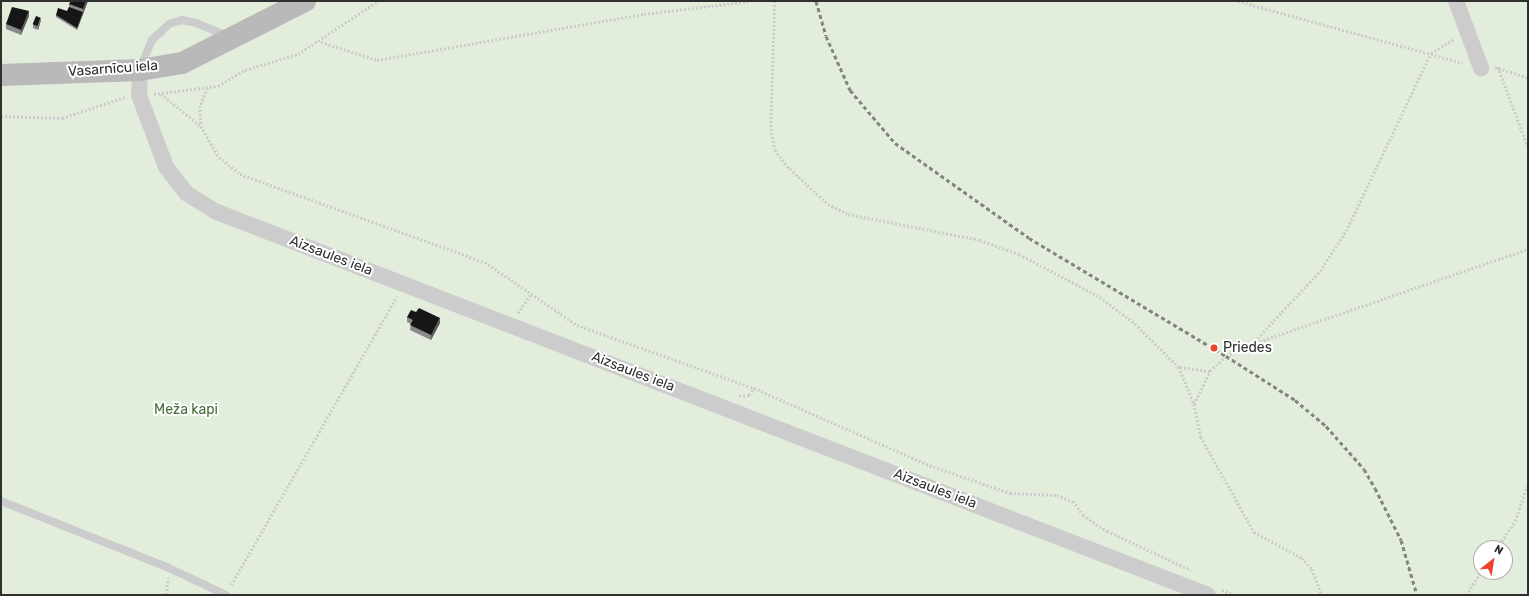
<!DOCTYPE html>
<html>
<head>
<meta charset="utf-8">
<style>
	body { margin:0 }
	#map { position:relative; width:1529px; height:596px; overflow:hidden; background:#fff; font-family:Rubik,sans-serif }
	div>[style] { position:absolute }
	.green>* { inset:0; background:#e2eddc }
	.path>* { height:2.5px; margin-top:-1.25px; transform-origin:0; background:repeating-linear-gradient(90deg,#ccc 0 2px,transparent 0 4px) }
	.lane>* { height:8px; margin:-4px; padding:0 4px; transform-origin:4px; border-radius:4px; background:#ccc }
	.street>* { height:16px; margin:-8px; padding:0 8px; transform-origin:8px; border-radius:8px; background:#ccc }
	.secondary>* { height:22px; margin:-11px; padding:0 11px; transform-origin:11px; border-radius:11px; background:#b9b9b9 }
	.rail>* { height:3px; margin-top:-1.5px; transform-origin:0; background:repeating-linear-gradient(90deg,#848484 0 4px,transparent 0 7px) }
	.wall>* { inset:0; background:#8a8a8a }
	.shaded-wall>* { inset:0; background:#5c5c5c }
	.building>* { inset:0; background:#161616; transform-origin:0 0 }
	.dots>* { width:11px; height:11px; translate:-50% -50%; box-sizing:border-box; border:2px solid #fff; border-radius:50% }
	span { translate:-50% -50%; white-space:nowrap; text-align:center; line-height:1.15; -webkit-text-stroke:4px #fff; paint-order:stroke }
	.street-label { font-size:14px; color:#2f2f2f }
	.poi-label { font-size:14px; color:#2f2f2f }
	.left { translate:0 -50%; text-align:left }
	.park-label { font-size:14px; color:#476d3a }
	.frame { position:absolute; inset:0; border:2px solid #2f2f2f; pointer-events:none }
	.north { position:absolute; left:1473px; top:540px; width:40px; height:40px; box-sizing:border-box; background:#fff; border:1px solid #acacac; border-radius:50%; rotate:30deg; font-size:11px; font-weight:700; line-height:16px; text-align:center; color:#2f2f2f }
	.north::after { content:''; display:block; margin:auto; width:14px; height:18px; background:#ed442b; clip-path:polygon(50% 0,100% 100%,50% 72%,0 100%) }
</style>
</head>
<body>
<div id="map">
	<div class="green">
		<div style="clip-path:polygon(evenodd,1px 1px,1528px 1px,1528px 595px,1px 595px,1px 1px,1481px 548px,1505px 548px,1505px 572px,1481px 572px,1481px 548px)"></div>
	</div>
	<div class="path">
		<div style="left:775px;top:1px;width:128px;rotate:91.8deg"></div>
		<div style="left:771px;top:129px;width:21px;rotate:79deg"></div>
		<div style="left:775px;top:150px;width:20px;rotate:53deg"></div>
		<div style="left:787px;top:166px;width:56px;rotate:42.8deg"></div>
		<div style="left:828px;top:204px;width:22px;rotate:27deg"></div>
		<div style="left:848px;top:214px;width:135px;rotate:11.1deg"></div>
		<div style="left:980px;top:240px;width:41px;rotate:19.7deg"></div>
		<div style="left:1019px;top:254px;width:92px;rotate:28deg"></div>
		<div style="left:1100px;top:297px;width:40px;rotate:37deg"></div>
		<div style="left:1132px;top:321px;width:66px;rotate:44.4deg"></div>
		<div style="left:1179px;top:367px;width:40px;rotate:68deg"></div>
		<div style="left:1194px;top:404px;width:34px;rotate:78deg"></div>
		<div style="left:1201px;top:437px;width:109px;rotate:60.8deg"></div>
		<div style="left:1254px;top:532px;width:55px;rotate:28.4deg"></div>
		<div style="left:1302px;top:558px;width:15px;rotate:48deg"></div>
		<div style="left:1312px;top:569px;width:28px;rotate:69deg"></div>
		<div style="left:892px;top:1px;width:7px"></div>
		<div style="left:1238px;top:1px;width:233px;rotate:15.4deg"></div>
		<div style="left:321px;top:42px;width:59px;rotate:17.8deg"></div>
		<div style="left:377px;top:60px;width:271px;rotate:-9.8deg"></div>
		<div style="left:644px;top:14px;width:107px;rotate:-7deg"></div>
		<div style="left:1495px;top:67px;width:35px;rotate:18deg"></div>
		<div style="left:1498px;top:67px;width:85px;rotate:69.4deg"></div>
		<div style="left:208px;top:88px;width:20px;rotate:114deg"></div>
		<div style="left:200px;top:106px;width:20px;rotate:87deg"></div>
		<div style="left:201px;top:126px;width:36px;rotate:60deg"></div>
		<div style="left:219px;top:157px;width:27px;rotate:39deg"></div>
		<div style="left:240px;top:174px;width:260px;rotate:19.8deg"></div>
		<div style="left:485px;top:262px;width:112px;rotate:34.4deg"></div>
		<div style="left:577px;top:325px;width:188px;rotate:19.6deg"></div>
		<div style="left:754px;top:388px;width:188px;rotate:23.8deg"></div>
		<div style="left:926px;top:464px;width:89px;rotate:19deg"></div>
		<div style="left:1010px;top:493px;width:47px;rotate:2.4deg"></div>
		<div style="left:1057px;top:495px;width:17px;rotate:21deg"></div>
		<div style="left:1073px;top:501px;width:17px;rotate:54deg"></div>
		<div style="left:1083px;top:515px;width:29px;rotate:34deg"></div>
		<div style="left:1107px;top:531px;width:93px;rotate:24.9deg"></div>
		<div style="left:154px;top:94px;width:64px;rotate:-7.1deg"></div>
		<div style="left:218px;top:86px;width:31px;rotate:-31deg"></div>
		<div style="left:245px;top:70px;width:55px;rotate:-16.8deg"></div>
		<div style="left:298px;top:54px;width:96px;rotate:-33.5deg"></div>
		<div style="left:161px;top:94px;width:51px;rotate:38.7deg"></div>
		<div style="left:1px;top:116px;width:61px;rotate:1.9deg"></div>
		<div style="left:62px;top:118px;width:66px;rotate:-18.4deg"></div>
		<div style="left:518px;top:313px;width:22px;rotate:-56deg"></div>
		<div style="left:1252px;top:344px;width:100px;rotate:-47deg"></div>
		<div style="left:1320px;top:271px;width:48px;rotate:-57deg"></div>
		<div style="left:1346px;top:231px;width:197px;rotate:-64.5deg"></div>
		<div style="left:1431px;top:53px;width:27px;rotate:-31deg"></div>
		<div style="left:1180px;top:367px;width:30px;rotate:8deg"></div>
		<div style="left:1210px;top:371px;width:22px;rotate:-43deg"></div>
		<div style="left:1226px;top:356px;width:29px;rotate:-25deg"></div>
		<div style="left:1252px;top:344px;width:292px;rotate:-19deg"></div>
		<div style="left:739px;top:396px;width:10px;rotate:-6deg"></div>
		<div style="left:749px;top:395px;width:9px;rotate:-54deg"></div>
		<div style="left:1194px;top:404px;width:37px;rotate:-64deg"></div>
		<div style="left:1497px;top:548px;width:32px;rotate:-56deg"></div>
		<div style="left:1515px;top:521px;width:39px;rotate:-71deg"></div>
		<div style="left:231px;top:585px;width:333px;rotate:-60.1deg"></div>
		<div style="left:1222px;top:590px;width:15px;rotate:20deg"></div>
		<div style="left:166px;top:595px;width:17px;rotate:-83deg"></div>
		<div style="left:1466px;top:595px;width:27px;rotate:-57deg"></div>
	</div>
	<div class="lane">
		<div style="left:140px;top:69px;width:31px;rotate:-68deg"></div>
		<div style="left:152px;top:40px;width:23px;rotate:-43deg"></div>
		<div style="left:169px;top:24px;width:14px;rotate:-17deg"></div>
		<div style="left:182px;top:20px;width:14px;rotate:12deg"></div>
		<div style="left:196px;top:23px;width:35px;rotate:22deg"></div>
		<div style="left:1px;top:501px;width:181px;rotate:21.7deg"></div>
		<div style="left:169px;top:568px;width:63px;rotate:25.3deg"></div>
	</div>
	<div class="street">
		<div style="left:1456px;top:1px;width:72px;rotate:69.5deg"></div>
		<div style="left:140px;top:70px;width:25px;rotate:92deg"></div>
		<div style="left:139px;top:95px;width:77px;rotate:69.4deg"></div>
		<div style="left:166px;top:167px;width:33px;rotate:52deg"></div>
		<div style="left:186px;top:193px;width:36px;rotate:32deg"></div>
		<div style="left:217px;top:212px;width:1062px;rotate:21.13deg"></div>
	</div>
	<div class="secondary">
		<div style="left:1px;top:75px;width:139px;rotate:-2.1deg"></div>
		<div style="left:140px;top:70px;width:43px;rotate:-9.5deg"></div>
		<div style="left:182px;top:63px;width:138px;rotate:-26.8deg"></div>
	</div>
	<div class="rail">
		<div style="left:816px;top:1px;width:36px;rotate:74deg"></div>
		<div style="left:826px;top:36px;width:59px;rotate:66deg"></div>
		<div style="left:850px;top:90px;width:70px;rotate:49.7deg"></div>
		<div style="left:895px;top:143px;width:164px;rotate:35.3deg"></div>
		<div style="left:1029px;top:238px;width:230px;rotate:30.9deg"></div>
		<div style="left:1226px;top:356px;width:82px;rotate:32.5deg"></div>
		<div style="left:1295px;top:400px;width:40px;rotate:40deg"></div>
		<div style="left:1326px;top:426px;width:57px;rotate:48.5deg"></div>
		<div style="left:1364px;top:469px;width:22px;rotate:60deg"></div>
		<div style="left:1375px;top:488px;width:58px;rotate:63.4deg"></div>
		<div style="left:1401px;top:540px;width:57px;rotate:73.8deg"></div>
	</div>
	<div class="wall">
		<div style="clip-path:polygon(88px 1px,77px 30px,56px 17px,56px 15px,67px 11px,69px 7px,69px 4px)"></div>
		<div style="clip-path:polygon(29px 16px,21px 35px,6px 29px,6px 24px)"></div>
		<div style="clip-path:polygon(41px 20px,38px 30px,33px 28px,33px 25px)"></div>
		<div style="clip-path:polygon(407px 317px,440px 323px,431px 340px,410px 330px,411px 324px,407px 322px)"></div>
	</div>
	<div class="shaded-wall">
		<div style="clip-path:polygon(86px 1px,88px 1px,83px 14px,83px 9px)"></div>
		<div style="clip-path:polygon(29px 11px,29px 16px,21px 35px,21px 30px)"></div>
		<div style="clip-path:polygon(83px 12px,83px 14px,77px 30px,77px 28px)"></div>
		<div style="clip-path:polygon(41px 18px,41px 20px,38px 30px,38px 27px)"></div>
		<div style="clip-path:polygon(440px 318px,440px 323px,431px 340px,431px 335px)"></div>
	</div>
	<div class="building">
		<div style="clip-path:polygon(71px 1px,86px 1px,83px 9px,69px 4px)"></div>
		<div style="clip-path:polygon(12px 7px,29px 11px,21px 30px,6px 24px)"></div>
		<div style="clip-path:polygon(69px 7px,83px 12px,77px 28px,56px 15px,58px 8px,67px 11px)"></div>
		<div style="left:36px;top:16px;width:5px;height:9px;rotate:22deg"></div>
		<div style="clip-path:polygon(419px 308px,440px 318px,431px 335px,410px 325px,413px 320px,407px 317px,411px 310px,416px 312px)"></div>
	</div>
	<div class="dots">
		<div style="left:1214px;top:348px;background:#ed442b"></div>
	</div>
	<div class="street-label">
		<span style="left:113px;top:69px;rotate:-4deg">Vasarnīcu iela</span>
		<span style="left:331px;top:256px;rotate:21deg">Aizsaules iela</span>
		<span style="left:633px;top:372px;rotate:21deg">Aizsaules iela</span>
		<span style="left:935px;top:489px;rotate:21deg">Aizsaules iela</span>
	</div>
	<div class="poi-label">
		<span class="left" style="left:1223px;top:348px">Priedes</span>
	</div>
	<div class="park-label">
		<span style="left:186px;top:410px">Meža kapi</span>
	</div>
	<div class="frame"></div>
	<div class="north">N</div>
</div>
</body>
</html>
